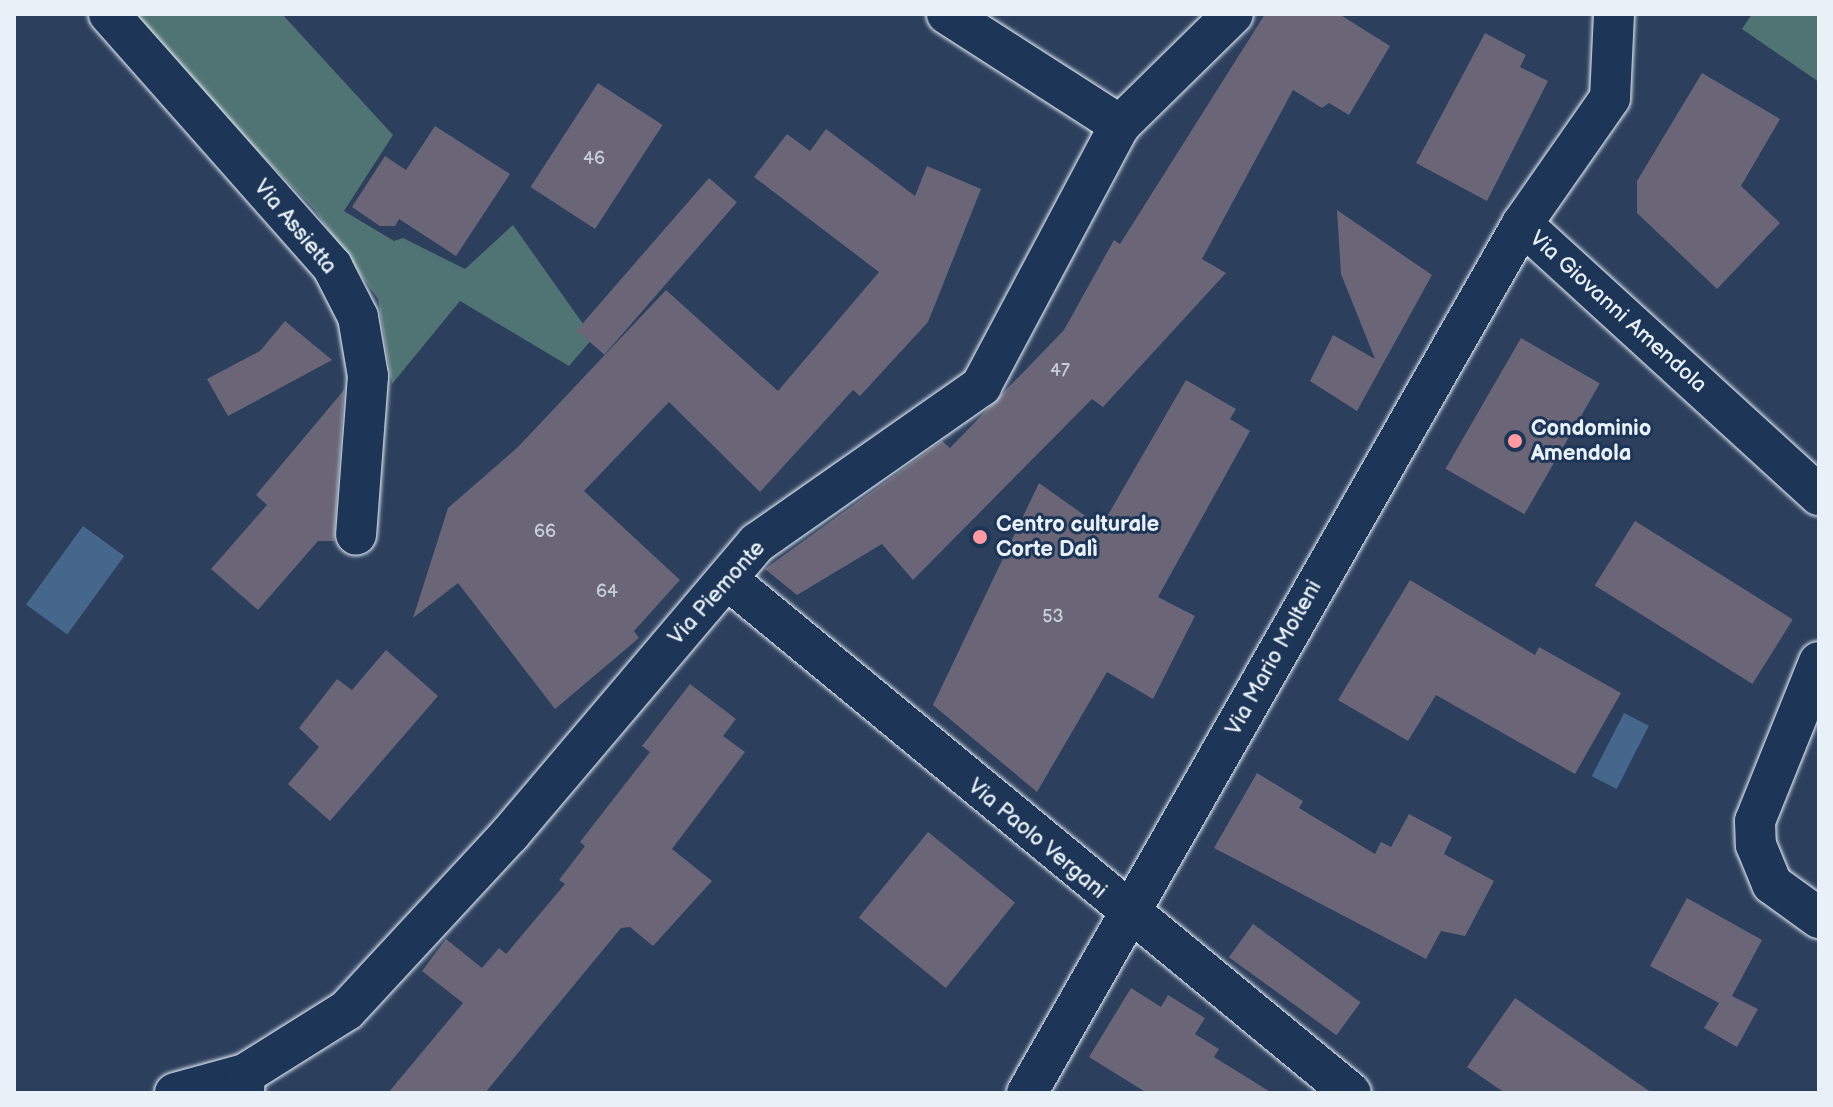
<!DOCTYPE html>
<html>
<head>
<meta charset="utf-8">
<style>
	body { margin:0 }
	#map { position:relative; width:1833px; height:1107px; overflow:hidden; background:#2c3f5d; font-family:"Balsamiq Sans",sans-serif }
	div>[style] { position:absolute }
	.green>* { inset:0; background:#507373 }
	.water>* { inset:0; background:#44678b; transform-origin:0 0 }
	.building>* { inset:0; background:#6a6677; transform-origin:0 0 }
	.roads { filter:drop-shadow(0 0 2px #e8f1f8) drop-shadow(0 0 2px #e8f1f8) }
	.street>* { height:40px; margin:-20px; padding:0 20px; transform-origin:20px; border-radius:20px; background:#1d3557 }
	.dots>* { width:22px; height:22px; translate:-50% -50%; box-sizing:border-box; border:4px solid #1d3557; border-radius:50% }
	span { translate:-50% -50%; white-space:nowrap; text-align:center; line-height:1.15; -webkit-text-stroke:6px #1d3557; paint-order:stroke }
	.number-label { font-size:18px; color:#c8ced8 }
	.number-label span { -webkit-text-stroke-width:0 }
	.street-label { font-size:22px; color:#e8f1f8 }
	.poi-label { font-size:22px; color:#e8f1f8; font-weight:700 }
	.left { translate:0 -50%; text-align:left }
	.frame { position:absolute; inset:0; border:16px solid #e8f1f8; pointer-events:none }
</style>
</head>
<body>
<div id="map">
	<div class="green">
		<div style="clip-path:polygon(140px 14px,282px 14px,393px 135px,344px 211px,394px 241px,403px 238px,465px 269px,513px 225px,593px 338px,569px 366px,460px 301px,392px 384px,378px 299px,313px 208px,133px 22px)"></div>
		<div style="clip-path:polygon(1752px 14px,1819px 14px,1819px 82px,1742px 29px)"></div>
	</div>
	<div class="water">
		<div style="left:83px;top:526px;width:51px;height:97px;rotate:36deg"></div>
		<div style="left:1624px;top:713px;width:28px;height:71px;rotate:27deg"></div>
	</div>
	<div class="building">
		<div style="clip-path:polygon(1265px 14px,1339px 14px,1390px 46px,1349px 115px,1329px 103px,1322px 108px,1293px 90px,1202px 259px,1226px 273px,1103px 407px,1092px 399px,913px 580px,882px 544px,797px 595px,765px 569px,942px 441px,950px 448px,1064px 330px,1114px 240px,1120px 244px)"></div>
		<div style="clip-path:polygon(1485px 33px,1526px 55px,1520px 67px,1548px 81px,1487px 201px,1416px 163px)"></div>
		<div style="clip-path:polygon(1702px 73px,1780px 119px,1741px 186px,1780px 223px,1717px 289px,1637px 213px,1637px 181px)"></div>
		<div style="left:598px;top:83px;width:77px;height:124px;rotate:33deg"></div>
		<div style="clip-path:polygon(435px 126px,510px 174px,456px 256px,399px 219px,395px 226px,380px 226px,352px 207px,385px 156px,406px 170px)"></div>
		<div style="clip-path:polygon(826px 129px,915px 196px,927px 166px,981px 189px,928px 322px,860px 396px,853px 390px,760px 492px,669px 402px,584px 491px,680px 580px,634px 631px,639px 638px,555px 709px,458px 583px,413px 618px,448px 508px,518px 447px,666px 290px,778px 391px,879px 272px,754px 177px,787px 134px,810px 151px)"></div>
		<div style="left:709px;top:178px;width:37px;height:202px;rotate:41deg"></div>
		<div style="clip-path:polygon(1337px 210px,1432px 275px,1357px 411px,1310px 381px,1333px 335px,1375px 359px,1341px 274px)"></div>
		<div style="clip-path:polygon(285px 321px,332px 360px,228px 416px,207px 379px,260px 351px)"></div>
		<div style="left:1521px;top:338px;width:91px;height:151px;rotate:30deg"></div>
		<div style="clip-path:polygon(1186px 380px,1236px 409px,1230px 419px,1250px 431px,1158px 597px,1195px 616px,1153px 699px,1107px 672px,1037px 792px,933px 705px,1039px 483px,1101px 527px)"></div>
		<div style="clip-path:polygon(344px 390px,334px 541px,318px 541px,258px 610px,211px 569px,267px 505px,256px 495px)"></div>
		<div style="left:1635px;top:521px;width:186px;height:76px;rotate:32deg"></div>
		<div style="clip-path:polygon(1410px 580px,1535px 655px,1539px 647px,1621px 693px,1575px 774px,1436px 695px,1408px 741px,1338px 700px)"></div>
		<div style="clip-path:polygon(386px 650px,438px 696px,330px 821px,288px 784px,319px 747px,299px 728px,337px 679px,352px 690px)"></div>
		<div style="clip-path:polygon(690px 684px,736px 719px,723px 736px,745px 752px,672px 849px,712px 881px,653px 946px,630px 927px,621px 928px,485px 1093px,388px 1093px,463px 1003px,422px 971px,446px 939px,482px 968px,499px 948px,506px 954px,565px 884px,559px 880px,585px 846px,580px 842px,650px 752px,642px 746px)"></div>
		<div style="clip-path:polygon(1257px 773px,1303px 801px,1299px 808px,1375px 854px,1381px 842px,1391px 847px,1409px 814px,1452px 837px,1444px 854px,1494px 881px,1465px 936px,1441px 931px,1426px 959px,1214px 848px)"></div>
		<div style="left:928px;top:832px;width:112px;height:110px;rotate:39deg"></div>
		<div style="clip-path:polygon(1687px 898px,1762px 940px,1732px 996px,1758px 1009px,1737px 1047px,1704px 1028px,1719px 1003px,1650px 966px)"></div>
		<div style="left:1253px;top:924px;width:133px;height:41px;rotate:36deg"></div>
		<div style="clip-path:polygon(1131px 988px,1161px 1007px,1168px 995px,1205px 1018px,1195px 1034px,1219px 1049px,1214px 1057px,1272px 1093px,1147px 1093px,1089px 1057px)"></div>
		<div style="clip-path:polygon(1515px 998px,1586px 1047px,1652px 1093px,1505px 1093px,1467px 1067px)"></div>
	</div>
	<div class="roads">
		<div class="street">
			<div style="left:109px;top:14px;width:337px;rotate:48.5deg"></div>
			<div style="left:332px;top:266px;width:57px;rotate:63deg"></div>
			<div style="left:358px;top:317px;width:60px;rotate:80.4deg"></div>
			<div style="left:368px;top:376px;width:159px;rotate:94.3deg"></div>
			<div style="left:947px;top:14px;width:206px;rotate:32.7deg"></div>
			<div style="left:1614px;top:14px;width:84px;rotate:92.7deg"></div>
			<div style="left:1610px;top:98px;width:154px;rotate:124.9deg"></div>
			<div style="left:1522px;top:224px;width:402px;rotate:42.4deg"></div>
			<div style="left:727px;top:579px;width:808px;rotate:39.48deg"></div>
			<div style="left:1819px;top:662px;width:171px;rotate:111.9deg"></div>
			<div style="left:1755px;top:821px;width:24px;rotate:88deg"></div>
			<div style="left:1756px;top:845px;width:42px;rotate:67.7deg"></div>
			<div style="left:1772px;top:884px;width:58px;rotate:35.9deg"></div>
			<div style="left:175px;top:1093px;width:73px;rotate:-15.2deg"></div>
			<div style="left:244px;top:1093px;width:19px;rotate:-87deg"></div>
			<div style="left:245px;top:1074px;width:120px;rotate:-32.1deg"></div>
			<div style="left:347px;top:1010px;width:240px;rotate:-47.2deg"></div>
			<div style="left:510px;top:834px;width:382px;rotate:-49.7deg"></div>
			<div style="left:757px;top:543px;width:274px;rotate:-35deg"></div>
			<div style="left:981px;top:386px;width:296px;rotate:-62deg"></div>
			<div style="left:1120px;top:125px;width:158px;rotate:-44.5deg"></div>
			<div style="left:1027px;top:1093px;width:1000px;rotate:-60.33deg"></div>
		</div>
	</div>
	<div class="dots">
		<div style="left:1515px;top:441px;background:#ff9aa2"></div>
		<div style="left:980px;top:537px;background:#ff9aa2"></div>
	</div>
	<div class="number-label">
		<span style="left:594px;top:159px">46</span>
		<span style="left:1060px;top:371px">47</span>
		<span style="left:545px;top:532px">66</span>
		<span style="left:607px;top:592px">64</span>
		<span style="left:1053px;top:617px">53</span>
	</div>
	<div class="street-label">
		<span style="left:295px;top:227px;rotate:50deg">Via Assietta</span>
		<span style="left:1618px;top:312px;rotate:42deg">Via Giovanni Amendola</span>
		<span style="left:717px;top:593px;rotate:-48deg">Via Piemonte</span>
		<span style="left:1274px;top:658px;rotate:-61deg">Via Mario Molteni</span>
		<span style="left:1037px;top:839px;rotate:40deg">Via Paolo Vergani</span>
	</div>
	<div class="poi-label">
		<span class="left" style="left:1531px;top:441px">Condominio<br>Amendola</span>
		<span class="left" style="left:996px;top:537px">Centro culturale<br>Corte Dalì</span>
	</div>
	<div class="frame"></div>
</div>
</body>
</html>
